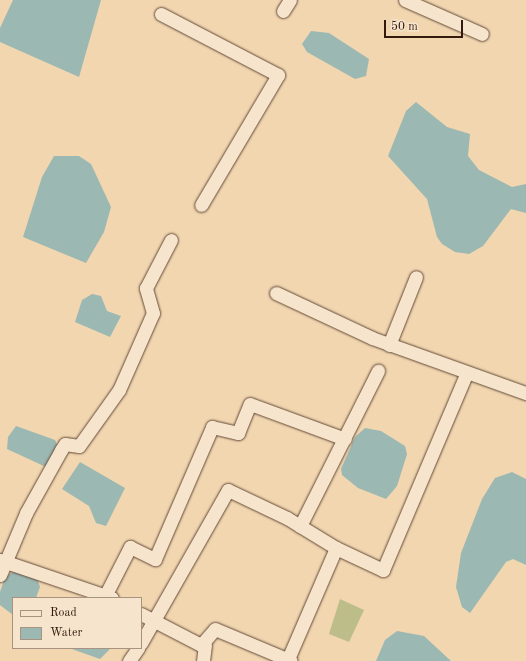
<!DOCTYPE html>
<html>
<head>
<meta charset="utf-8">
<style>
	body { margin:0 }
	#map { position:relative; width:526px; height:661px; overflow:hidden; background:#f1d6b0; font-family:"Old Standard TT",serif }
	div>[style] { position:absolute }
	.green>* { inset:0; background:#bdbd8a }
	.water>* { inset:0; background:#9cb8b2 }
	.roads { filter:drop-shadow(0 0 1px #634936) drop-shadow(0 0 1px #634936) }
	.street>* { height:13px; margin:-6.5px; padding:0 6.5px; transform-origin:6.5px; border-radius:6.5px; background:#f6e4cc }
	span { translate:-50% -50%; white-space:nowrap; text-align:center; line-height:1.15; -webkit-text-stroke:4px #f6e4cc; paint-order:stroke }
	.legend { position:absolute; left:12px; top:597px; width:130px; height:52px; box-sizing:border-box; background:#f6e4cc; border:1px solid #a89380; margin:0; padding:5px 7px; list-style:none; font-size:12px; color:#341a0d }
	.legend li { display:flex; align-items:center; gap:8px; height:20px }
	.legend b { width:20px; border:1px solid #a89380 }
	.scale { position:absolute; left:384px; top:20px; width:79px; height:18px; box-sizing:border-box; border:2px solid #341a0d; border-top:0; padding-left:5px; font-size:12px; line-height:14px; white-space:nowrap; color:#341a0d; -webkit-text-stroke:3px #f6e4cc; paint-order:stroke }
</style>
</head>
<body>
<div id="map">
	<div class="green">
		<div style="clip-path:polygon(340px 599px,364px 610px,349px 642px,329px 634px)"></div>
	</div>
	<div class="water">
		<div style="clip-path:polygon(13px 0,101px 0,79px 77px,0 42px,0 28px)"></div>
		<div style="clip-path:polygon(311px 31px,329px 33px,369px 59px,366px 76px,355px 79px,307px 52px,302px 44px)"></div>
		<div style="clip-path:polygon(416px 102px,447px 127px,470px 134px,468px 156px,479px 170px,512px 187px,526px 184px,526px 213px,511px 209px,483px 246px,469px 254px,455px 252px,442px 244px,437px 237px,427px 199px,388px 156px,406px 111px)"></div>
		<div style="clip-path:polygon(54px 156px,79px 156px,91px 164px,111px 207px,104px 232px,86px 263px,23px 237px,42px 177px)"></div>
		<div style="clip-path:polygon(92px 294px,101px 296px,107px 311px,121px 316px,110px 337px,75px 322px,82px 300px)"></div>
		<div style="clip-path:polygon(16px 426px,55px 440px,58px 447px,46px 467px,7px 449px,8px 437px)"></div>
		<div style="clip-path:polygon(365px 428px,381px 431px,405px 446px,407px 454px,397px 486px,386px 499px,358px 488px,342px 475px,341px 469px,355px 437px)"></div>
		<div style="clip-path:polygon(80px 462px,125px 488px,106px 526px,96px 523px,89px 506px,62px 489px)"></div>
		<div style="clip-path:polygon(512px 472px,526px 479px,526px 565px,513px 559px,506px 562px,470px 613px,462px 607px,456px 587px,461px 553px,482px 499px,495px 478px)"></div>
		<div style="clip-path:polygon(16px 570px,37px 577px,40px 587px,36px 598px,13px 598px,13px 615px,0 605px,0 592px,5px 577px)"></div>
		<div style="clip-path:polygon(397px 631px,424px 636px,451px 661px,376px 661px,385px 640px)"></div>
		<div style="clip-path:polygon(69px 648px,111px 648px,100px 659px)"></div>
	</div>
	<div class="roads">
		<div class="street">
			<div style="left:405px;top:0;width:84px;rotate:23.8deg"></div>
			<div style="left:283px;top:11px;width:13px;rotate:-58deg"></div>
			<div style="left:161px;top:14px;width:132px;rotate:27.5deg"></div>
			<div style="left:278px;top:75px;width:151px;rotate:120.6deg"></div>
			<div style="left:276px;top:293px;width:106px;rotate:25.1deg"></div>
			<div style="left:372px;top:338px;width:164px;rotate:19.7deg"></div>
			<div style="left:389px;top:345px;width:73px;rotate:-68.3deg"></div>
			<div style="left:300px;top:526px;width:174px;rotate:-63.3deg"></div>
			<div style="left:0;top:560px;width:118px;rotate:18.7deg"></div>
			<div style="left:0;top:575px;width:67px;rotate:-67.2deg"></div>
			<div style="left:26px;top:513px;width:72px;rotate:-60.9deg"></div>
			<div style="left:61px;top:450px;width:7px;rotate:-56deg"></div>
			<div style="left:65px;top:444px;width:14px;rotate:8deg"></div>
			<div style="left:79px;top:446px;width:69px;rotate:-54.5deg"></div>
			<div style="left:119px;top:390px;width:84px;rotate:-66.2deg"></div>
			<div style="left:153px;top:313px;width:26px;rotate:-106deg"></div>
			<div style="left:146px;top:288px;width:54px;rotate:-62.5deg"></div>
			<div style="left:106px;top:594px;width:53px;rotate:-62.9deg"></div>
			<div style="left:130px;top:547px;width:28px;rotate:26deg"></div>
			<div style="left:155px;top:559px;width:144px;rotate:-66.6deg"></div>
			<div style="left:212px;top:427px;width:27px;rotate:13deg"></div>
			<div style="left:238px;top:433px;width:31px;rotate:-68deg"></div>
			<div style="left:250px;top:404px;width:101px;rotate:20.2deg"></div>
			<div style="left:141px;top:614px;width:68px;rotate:27.3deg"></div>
			<div style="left:201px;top:645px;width:21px;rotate:-49deg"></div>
			<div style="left:215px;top:629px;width:82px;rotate:22.8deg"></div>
			<div style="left:141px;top:643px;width:176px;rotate:-60.4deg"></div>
			<div style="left:228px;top:490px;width:65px;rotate:25.4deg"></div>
			<div style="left:287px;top:518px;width:57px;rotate:31.5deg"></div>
			<div style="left:288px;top:659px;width:121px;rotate:-66.6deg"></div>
			<div style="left:336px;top:548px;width:52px;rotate:25.1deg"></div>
			<div style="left:383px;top:570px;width:213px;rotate:-67deg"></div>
			<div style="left:129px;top:661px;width:16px;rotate:-55deg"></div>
			<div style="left:203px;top:661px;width:16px;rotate:-83deg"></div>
		</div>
	</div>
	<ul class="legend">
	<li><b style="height:5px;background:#f6e4cc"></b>Road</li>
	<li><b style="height:11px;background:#9cb8b2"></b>Water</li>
	</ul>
	<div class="scale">50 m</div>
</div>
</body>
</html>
